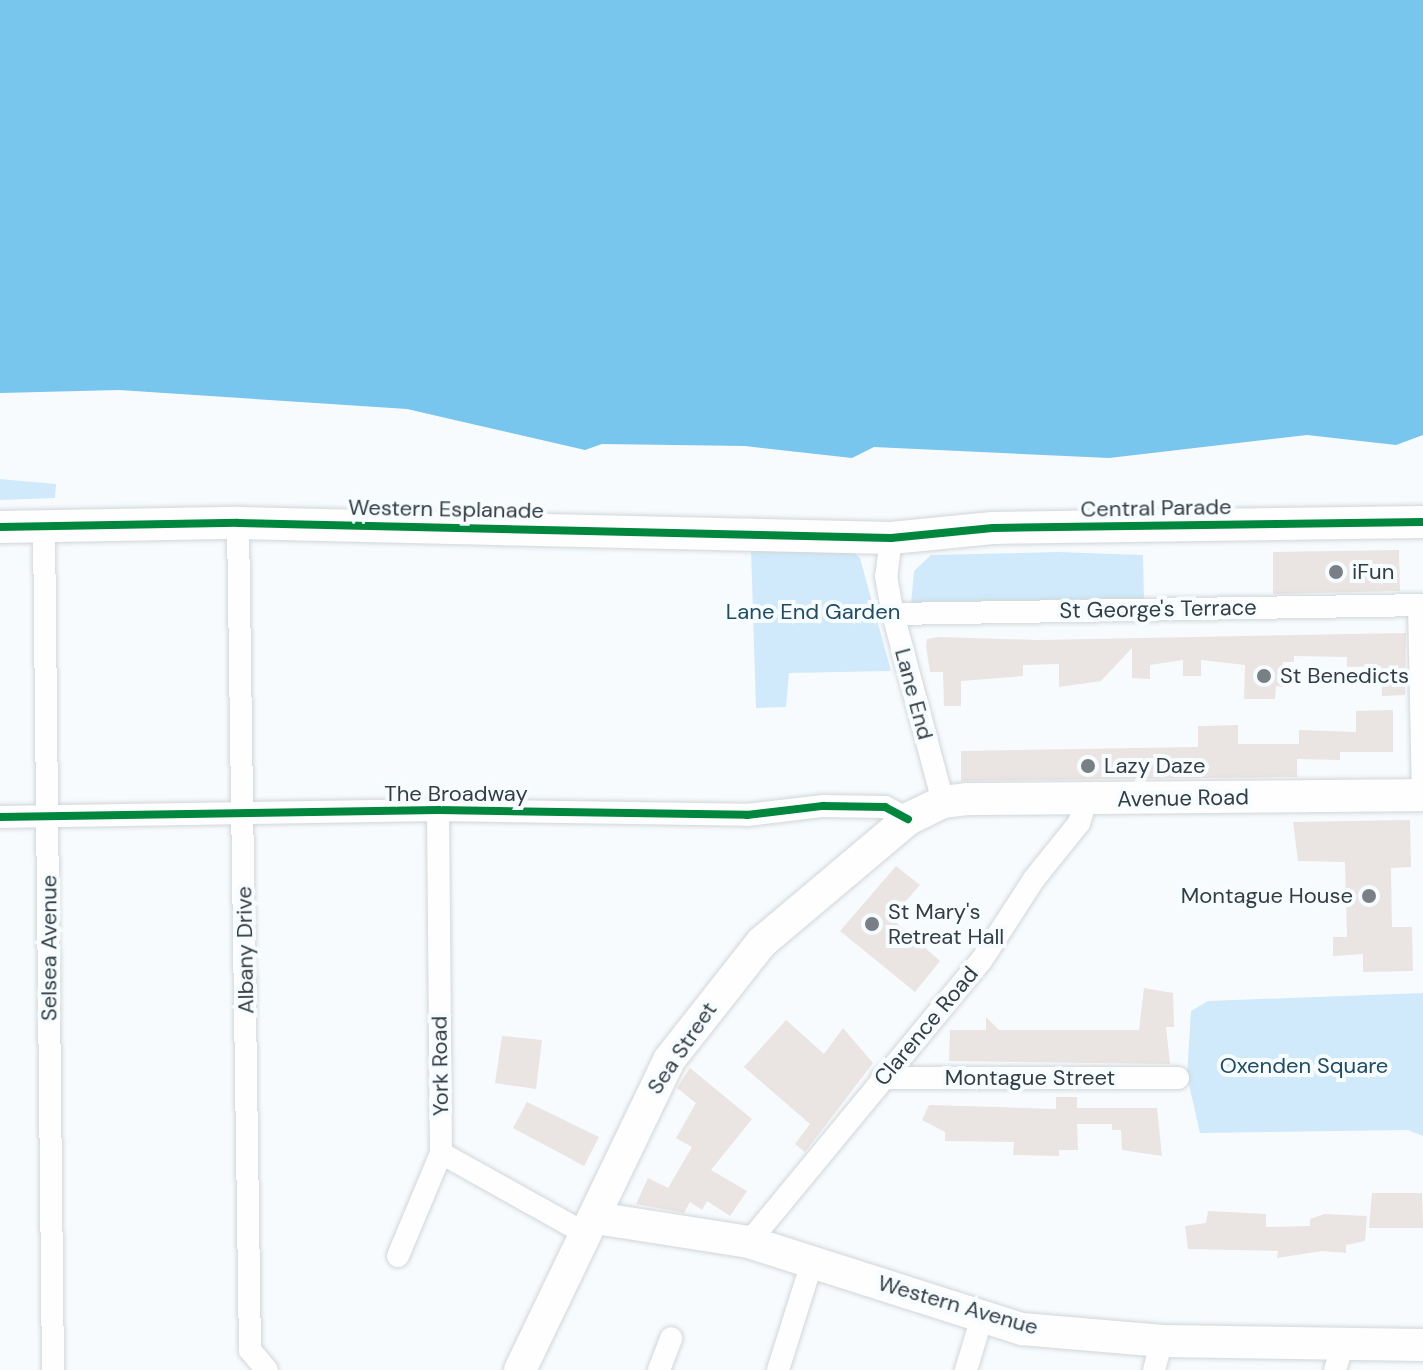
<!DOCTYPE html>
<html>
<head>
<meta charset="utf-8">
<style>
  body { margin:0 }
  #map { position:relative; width:1423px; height:1370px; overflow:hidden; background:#f8fbfd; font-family:"DM Sans",sans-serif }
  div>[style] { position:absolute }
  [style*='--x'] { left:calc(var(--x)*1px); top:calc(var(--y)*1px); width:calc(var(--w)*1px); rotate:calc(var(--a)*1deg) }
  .green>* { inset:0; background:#d0eafb }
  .water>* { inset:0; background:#78c5ee }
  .building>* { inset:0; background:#eae4e2 }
  .roads { filter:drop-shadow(0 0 2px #d0d6da) drop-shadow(0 0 2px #d0d6da) }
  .street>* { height:22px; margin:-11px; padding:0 11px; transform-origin:11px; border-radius:11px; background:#fefeff }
  .secondary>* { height:32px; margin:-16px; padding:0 16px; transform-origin:16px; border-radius:16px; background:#fefeff }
  .cycleway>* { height:8px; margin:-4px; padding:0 4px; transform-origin:4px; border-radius:4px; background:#00873e }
  .dots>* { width:22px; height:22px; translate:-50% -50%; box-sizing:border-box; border:4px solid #f6fcff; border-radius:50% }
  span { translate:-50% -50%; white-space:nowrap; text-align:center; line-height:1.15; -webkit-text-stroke:8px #f6fcff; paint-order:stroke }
  .street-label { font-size:22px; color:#333e44 }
  .poi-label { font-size:22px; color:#333e44 }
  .left { translate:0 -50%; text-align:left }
  .right { translate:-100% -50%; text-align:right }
  .park-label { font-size:22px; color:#204b64 }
</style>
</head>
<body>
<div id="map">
  <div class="green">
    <i style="clip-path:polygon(0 479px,56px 484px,55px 498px,0 500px)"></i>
    <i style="clip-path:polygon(751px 550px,854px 553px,860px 558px,891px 671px,789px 673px,786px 707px,756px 708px)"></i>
    <i style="clip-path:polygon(1058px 552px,1143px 555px,1144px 600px,911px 603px,914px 571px,931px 555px)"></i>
    <i style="clip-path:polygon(1423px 993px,1423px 1136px,1408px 1130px,1200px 1133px,1187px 1076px,1191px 1011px,1208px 1001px)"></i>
  </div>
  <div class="water">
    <i style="clip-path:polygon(0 0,1423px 0,1423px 435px,1396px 445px,1307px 435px,1109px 458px,874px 447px,852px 458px,745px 446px,602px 444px,585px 450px,407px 409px,119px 390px,0 393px)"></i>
  </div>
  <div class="building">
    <i style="clip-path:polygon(1399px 550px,1400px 591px,1273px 594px,1273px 552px)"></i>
    <i style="clip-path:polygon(1406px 633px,1405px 695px,1382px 696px,1381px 666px,1347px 667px,1347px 657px,1294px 656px,1294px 662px,1283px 662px,1283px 687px,1276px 686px,1275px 699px,1244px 699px,1245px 665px,1201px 660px,1201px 676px,1183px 676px,1183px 660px,1150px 665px,1150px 679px,1132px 678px,1132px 648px,1101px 681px,1059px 687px,1059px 664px,1023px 665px,1023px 676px,961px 681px,961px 706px,944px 706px,943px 672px,930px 672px,926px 646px,927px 639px,939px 637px,1038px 640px)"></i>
    <i style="clip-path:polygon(1393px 710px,1393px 752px,1340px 752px,1340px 760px,1297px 759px,1297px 777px,961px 781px,961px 751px,1198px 747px,1198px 726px,1207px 726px,1238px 725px,1238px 744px,1299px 744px,1299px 730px,1356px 732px,1356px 711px)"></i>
    <i style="clip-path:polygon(1410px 820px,1411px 867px,1391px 868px,1392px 927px,1412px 927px,1413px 971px,1363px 972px,1363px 954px,1333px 956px,1333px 937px,1347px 937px,1345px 862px,1298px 861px,1293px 822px)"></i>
    <i style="clip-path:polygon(896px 866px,920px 885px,891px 918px,940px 961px,915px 992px,840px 931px)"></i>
    <i style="clip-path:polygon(1144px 988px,1173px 993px,1174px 1027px,1166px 1027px,1170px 1064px,949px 1061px,950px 1030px,986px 1030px,986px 1017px,999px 1030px,1139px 1030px)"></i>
    <i style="clip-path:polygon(786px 1020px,824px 1054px,843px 1028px,873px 1063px,805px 1152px,795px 1144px,810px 1124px,744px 1067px)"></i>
    <i style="clip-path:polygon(502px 1036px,542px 1040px,536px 1089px,495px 1083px)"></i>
    <i style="clip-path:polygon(690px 1068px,752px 1119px,711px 1170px,747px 1191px,730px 1216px,707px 1201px,702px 1210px,690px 1202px,684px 1213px,636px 1204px,648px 1178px,668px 1188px,692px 1147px,676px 1138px,696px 1103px,677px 1088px)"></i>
    <i style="clip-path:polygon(1056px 1097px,1077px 1097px,1077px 1108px,1157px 1108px,1162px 1156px,1122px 1150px,1121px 1130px,1112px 1130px,1112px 1124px,1077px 1124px,1078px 1150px,1059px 1150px,1059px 1156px,1013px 1155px,1014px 1142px,945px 1141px,945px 1132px,922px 1120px,929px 1105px,1056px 1109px)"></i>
    <i style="clip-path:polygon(527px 1102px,599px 1137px,584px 1166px,513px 1128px)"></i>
    <i style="clip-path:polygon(1372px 1193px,1422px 1193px,1423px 1228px,1369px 1228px)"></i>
    <i style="clip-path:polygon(1208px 1211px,1266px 1214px,1266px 1227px,1310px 1226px,1310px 1219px,1325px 1214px,1367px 1216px,1365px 1241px,1346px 1245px,1346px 1253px,1322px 1251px,1277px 1258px,1278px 1251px,1188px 1249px,1185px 1226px,1206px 1223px)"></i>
  </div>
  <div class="roads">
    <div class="street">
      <i style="--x:238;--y:523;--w:827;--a:89.17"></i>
      <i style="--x:250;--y:1350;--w:26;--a:50"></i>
      <i style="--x:44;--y:526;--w:844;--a:89.39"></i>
      <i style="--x:891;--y:538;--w:38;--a:97"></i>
      <i style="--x:886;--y:576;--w:39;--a:80"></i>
      <i style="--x:893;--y:614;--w:195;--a:75.1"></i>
      <i style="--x:1419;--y:605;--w:193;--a:88.8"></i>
      <i style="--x:893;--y:614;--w:530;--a:-0.97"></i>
      <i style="--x:438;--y:810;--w:343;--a:89.5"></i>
      <i style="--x:441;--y:1153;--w:168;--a:29.2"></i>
      <i style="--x:0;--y:817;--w:438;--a:-0.9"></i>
      <i style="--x:438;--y:810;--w:309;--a:0.9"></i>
      <i style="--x:747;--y:815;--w:77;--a:-6.8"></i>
      <i style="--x:823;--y:806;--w:62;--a:0.9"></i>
      <i style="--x:885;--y:807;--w:26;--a:28"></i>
      <i style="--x:882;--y:1078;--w:296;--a:0"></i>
      <i style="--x:749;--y:1242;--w:364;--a:-50.5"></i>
      <i style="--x:981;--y:961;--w:98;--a:-57.1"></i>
      <i style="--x:1034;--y:879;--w:72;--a:-51.2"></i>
      <i style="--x:1079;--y:823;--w:25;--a:-72"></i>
      <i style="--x:398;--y:1256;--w:112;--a:-67.3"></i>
      <i style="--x:659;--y:1370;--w:34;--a:-69"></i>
      <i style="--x:778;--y:1370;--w:113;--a:-72.5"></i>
      <i style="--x:966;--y:1370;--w:55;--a:-73.2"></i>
      <i style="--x:1154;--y:1370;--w:30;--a:-75"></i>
      <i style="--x:1335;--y:1370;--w:28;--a:-73"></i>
    </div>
    <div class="secondary">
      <i style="--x:0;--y:527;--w:238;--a:-1"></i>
      <i style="--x:238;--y:523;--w:653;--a:1.32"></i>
      <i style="--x:891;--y:538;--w:102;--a:-5.6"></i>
      <i style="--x:993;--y:528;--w:430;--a:-0.8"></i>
      <i style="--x:596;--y:1218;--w:155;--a:8.9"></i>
      <i style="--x:749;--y:1242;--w:287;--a:17.7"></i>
      <i style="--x:1022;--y:1329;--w:141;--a:4.9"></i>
      <i style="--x:1162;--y:1341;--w:261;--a:0.9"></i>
      <i style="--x:520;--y:1370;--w:344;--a:-64.3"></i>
      <i style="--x:669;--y:1060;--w:149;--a:-51.8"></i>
      <i style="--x:761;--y:943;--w:192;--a:-40.1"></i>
      <i style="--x:908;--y:819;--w:39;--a:-26"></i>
      <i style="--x:943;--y:802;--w:25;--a:-7"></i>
      <i style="--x:968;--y:799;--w:455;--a:-0.5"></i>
    </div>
  </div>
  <div class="cycleway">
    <i style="--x:0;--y:527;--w:238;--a:-1"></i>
    <i style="--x:238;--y:523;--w:653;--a:1.32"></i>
    <i style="--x:891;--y:538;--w:102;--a:-5.6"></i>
    <i style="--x:993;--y:528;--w:430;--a:-0.8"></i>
    <i style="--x:0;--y:817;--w:438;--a:-0.9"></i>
    <i style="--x:438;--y:810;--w:309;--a:0.9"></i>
    <i style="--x:747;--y:815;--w:77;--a:-6.8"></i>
    <i style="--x:823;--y:806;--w:62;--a:0.9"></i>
    <i style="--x:885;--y:807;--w:26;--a:28"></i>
  </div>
  <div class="dots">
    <i style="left:1336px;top:572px;background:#788085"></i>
    <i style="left:1264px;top:676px;background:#788085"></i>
    <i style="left:1088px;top:766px;background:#788085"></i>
    <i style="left:1369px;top:896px;background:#788085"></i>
    <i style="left:872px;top:924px;background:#788085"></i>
  </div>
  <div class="street-label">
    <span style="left:1156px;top:508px;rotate:-1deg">Central Parade</span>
    <span style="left:446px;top:509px;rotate:1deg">Western Esplanade</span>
    <span style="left:1158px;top:609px;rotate:-1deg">St George's Terrace</span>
    <span style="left:914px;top:694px;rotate:75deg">Lane End</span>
    <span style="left:456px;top:794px">The Broadway</span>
    <span style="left:1183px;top:798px;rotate:-1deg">Avenue Road</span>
    <span style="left:49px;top:948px;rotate:-90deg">Selsea Avenue</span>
    <span style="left:245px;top:950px;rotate:-91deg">Albany Drive</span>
    <span style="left:926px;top:1026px;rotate:-50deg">Clarence Road</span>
    <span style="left:682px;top:1048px;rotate:-56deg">Sea Street</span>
    <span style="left:440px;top:1066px;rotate:-91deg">York Road</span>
    <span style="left:1030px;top:1078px">Montague Street</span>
    <span style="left:958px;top:1305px;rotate:16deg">Western Avenue</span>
  </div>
  <div class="poi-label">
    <span class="left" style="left:1352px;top:572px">iFun</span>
    <span class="left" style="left:1280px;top:676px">St Benedicts</span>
    <span class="left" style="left:1104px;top:766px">Lazy Daze</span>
    <span class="right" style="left:1353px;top:896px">Montague House</span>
    <span class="left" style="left:888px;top:924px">St Mary's<br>Retreat Hall</span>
  </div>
  <div class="park-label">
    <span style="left:813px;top:612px">Lane End Garden</span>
    <span style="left:1304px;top:1066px">Oxenden Square</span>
  </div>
</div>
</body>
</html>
